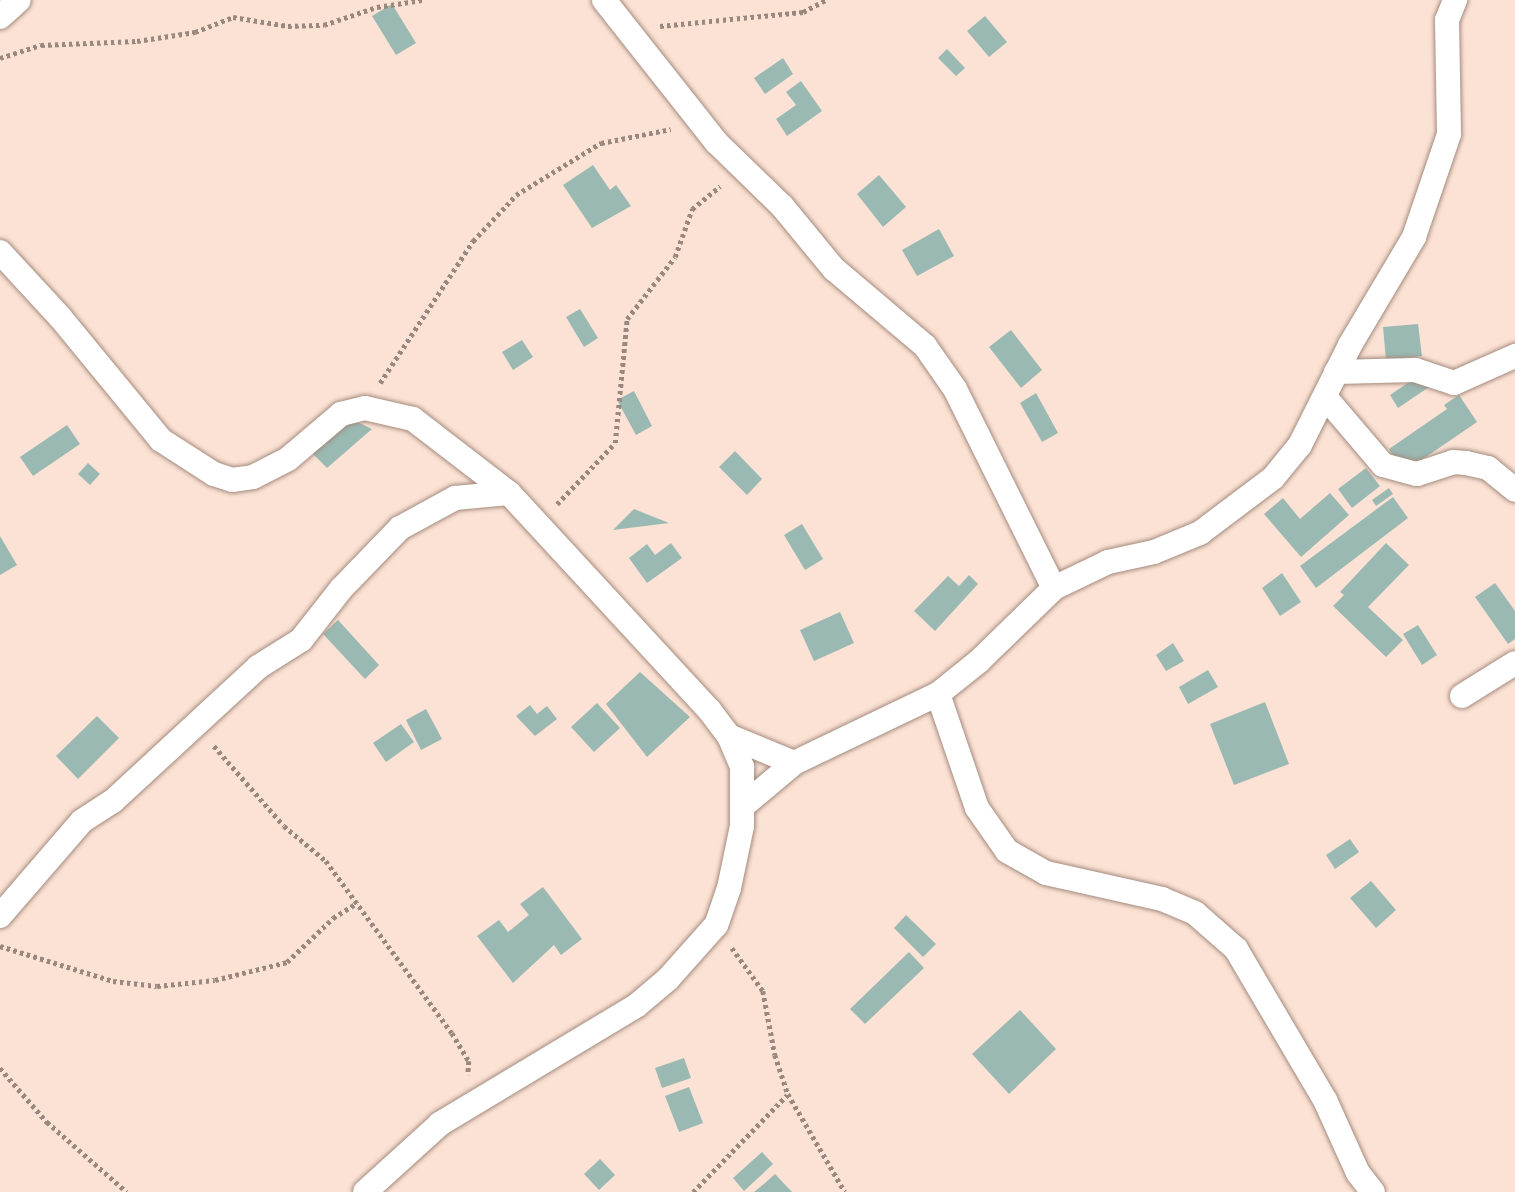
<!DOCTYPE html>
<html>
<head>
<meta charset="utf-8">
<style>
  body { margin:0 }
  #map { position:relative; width:1515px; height:1192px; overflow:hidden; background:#fce2d4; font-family:"DM Sans",sans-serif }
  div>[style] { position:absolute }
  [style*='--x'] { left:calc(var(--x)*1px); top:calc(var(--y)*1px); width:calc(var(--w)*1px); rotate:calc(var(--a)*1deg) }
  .building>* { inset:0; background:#9ab9b3 }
  .path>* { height:4.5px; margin-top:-2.25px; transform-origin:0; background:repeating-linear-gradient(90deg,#9a877e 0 3.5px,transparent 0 7px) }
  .roads { filter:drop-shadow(0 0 2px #a38b7e) drop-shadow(0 0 2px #a38b7e) }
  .street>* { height:24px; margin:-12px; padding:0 12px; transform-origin:12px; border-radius:12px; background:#fff }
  span { translate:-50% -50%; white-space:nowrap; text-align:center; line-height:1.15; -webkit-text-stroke:5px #fce2d4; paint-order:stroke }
</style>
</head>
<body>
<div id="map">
  <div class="building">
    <i style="clip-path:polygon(392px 4px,416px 43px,396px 55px,372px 16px)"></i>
    <i style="clip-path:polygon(985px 16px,1007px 42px,989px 57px,967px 31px)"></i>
    <i style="clip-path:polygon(947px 49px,965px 68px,956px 76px,938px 58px)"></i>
    <i style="clip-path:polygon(783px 58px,793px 74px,765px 94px,754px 78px)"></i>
    <i style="clip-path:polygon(801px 81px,822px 111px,787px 136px,776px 119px,796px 105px,786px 92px)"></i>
    <i style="clip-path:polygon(593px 165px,610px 190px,616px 185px,631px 206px,592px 228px,563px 185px)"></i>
    <i style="clip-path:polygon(879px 175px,906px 207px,883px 227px,857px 194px)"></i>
    <i style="clip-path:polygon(939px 229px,954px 256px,917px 276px,902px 250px)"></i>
    <i style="clip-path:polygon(580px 309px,598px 338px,584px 347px,566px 317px)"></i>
    <i style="clip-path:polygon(1418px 324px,1422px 356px,1386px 360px,1383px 327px)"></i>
    <i style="clip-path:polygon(1011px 330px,1042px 370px,1021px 388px,989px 347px)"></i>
    <i style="clip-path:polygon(522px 340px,533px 357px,513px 370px,502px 352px)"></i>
    <i style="clip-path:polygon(1427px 370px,1435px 383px,1398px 408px,1390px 395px)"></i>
    <i style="clip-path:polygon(634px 391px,652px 426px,636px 435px,617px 400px)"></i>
    <i style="clip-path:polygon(1036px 393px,1058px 433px,1042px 442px,1020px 403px)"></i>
    <i style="clip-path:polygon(1459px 395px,1477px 422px,1404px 472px,1389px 449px,1447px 409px,1444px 405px)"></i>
    <i style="clip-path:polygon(349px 418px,372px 429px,327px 468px,308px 449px)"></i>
    <i style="clip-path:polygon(67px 425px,80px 444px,33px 476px,20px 457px)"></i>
    <i style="clip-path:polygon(735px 451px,762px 479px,747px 495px,719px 467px)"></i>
    <i style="clip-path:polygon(88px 463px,100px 474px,90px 485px,78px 474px)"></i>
    <i style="clip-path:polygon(1366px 468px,1380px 486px,1352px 508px,1338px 489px)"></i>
    <i style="clip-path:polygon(1389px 488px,1393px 494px,1376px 506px,1372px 500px)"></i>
    <i style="clip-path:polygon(1330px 493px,1349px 515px,1301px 557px,1264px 514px,1283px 498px,1300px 519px)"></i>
    <i style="clip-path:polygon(1393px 497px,1408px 518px,1316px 588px,1300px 566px)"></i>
    <i style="clip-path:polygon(634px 509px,669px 523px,613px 530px)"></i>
    <i style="clip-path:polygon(802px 524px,823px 559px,805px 570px,784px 535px)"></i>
    <i style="clip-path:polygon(0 536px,17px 565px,0 575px)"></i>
    <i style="clip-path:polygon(671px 543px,682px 558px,647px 583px,629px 558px,647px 544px,655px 555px)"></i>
    <i style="clip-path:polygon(1386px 543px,1409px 565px,1368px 607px,1403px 640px,1386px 657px,1333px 606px,1344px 595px,1340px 592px)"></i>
    <i style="clip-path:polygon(1282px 573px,1301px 602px,1280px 616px,1262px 588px)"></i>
    <i style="clip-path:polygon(969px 575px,978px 584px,935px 631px,914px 611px,948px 576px,959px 586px)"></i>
    <i style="clip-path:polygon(1495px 583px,1515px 611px,1515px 639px,1508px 644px,1475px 597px)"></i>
    <i style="clip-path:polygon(840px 612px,854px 643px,814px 661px,800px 630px)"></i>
    <i style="clip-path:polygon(338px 620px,379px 665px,365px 679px,323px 634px)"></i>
    <i style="clip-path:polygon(1418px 625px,1437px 655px,1422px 665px,1403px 634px)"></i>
    <i style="clip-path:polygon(1173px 643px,1184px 661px,1166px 671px,1156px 655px)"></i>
    <i style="clip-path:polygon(1208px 670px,1218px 687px,1188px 704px,1179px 687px)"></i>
    <i style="clip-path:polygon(640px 672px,690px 717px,647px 757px,606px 704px)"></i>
    <i style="clip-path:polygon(1265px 702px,1289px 764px,1234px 785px,1210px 724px)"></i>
    <i style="clip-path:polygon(597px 703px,620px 728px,594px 752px,571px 727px)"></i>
    <i style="clip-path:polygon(530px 705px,537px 714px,547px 706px,557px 719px,535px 736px,516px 716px)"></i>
    <i style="clip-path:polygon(426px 709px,442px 739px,421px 750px,406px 720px)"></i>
    <i style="clip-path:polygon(97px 716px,119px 738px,78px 779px,56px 756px)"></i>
    <i style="clip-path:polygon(401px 724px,414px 742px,386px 762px,373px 743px)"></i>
    <i style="clip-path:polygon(1350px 839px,1359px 852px,1335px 869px,1326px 855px)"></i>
    <i style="clip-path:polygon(1371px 881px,1396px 910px,1376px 928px,1350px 898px)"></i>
    <i style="clip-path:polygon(543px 887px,582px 939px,561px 955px,554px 945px,513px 983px,477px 936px,499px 920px,508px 932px,529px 915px,520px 904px)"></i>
    <i style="clip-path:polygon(906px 915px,936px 944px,923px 957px,894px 928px)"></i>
    <i style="clip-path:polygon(909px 952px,924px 968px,865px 1024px,850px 1009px)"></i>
    <i style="clip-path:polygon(1020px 1010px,1056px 1049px,1009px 1094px,972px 1054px)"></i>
    <i style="clip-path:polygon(684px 1058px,691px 1078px,662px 1088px,655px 1068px)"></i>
    <i style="clip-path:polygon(689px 1087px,703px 1123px,679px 1132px,665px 1096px)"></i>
    <i style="clip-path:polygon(762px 1152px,773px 1164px,744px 1191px,733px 1178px)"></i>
    <i style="clip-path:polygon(600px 1159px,615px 1175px,599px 1190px,584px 1174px)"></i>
    <i style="clip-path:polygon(775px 1174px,792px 1192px,754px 1192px,765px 1183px)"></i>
  </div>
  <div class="path">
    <i style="--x:660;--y:26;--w:144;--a:-5.6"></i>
    <i style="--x:803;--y:12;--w:26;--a:-28"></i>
    <i style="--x:0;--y:58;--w:43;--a:-17.6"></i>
    <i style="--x:41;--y:45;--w:96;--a:-2.4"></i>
    <i style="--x:137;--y:41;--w:59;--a:-8.8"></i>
    <i style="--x:195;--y:32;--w:41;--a:-21.5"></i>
    <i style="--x:233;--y:17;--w:56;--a:9.3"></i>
    <i style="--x:288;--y:26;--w:36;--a:-2"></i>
    <i style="--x:324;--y:25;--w:56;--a:-18.8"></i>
    <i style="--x:377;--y:7;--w:47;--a:-8.7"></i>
    <i style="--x:380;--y:383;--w:170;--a:-56.8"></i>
    <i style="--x:473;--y:241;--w:63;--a:-46.9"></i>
    <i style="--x:516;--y:195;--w:100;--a:-31.5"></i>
    <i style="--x:601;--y:143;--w:71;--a:-11.3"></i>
    <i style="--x:557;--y:504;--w:84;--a:-46.4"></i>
    <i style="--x:615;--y:443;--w:125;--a:-84.5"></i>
    <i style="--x:627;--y:319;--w:78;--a:-52.3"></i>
    <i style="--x:675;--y:257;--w:51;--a:-70.5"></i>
    <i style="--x:692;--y:209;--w:36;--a:-39"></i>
    <i style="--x:214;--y:746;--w:106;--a:48.8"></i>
    <i style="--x:284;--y:826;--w:55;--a:39.8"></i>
    <i style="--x:326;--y:861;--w:213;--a:53.8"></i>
    <i style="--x:452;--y:1033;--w:33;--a:59"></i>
    <i style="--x:469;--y:1061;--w:14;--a:94"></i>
    <i style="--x:0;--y:946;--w:118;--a:17.2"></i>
    <i style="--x:113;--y:981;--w:44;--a:6.5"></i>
    <i style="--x:157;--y:986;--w:58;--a:-5.9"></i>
    <i style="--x:215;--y:980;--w:74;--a:-14"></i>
    <i style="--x:287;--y:962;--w:64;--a:-43.7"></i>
    <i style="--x:333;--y:918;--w:28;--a:-32"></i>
    <i style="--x:732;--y:948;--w:53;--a:54.2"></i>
    <i style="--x:763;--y:991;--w:65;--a:79.4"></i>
    <i style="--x:775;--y:1055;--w:41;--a:71.6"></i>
    <i style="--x:788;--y:1094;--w:113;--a:59.8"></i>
    <i style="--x:0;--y:1068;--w:72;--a:49"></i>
    <i style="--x:47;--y:1122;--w:106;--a:41.2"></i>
    <i style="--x:693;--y:1192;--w:135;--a:-45.9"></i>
  </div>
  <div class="roads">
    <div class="street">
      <i style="--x:604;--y:0;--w:181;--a:51.7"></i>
      <i style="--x:716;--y:142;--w:92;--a:44.1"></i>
      <i style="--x:782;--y:206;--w:82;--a:50.5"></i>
      <i style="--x:834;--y:269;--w:119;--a:40.2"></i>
      <i style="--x:925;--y:346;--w:52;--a:55.1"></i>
      <i style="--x:955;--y:389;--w:222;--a:63.6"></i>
      <i style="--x:0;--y:17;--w:25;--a:-42"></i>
      <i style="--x:0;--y:252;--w:88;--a:47.3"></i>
      <i style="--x:60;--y:317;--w:159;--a:50.6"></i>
      <i style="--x:161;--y:440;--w:63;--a:32.7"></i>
      <i style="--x:214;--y:474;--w:19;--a:18"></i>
      <i style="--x:232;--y:480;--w:21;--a:-8"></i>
      <i style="--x:253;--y:477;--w:39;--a:-27"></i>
      <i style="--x:288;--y:459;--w:70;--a:-40.3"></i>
      <i style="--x:341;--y:414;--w:25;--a:-14"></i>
      <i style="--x:365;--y:408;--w:49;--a:12.9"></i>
      <i style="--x:413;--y:419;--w:121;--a:37.6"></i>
      <i style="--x:509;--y:493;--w:297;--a:47.3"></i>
      <i style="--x:710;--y:711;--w:31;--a:53"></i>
      <i style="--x:729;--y:736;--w:34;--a:67"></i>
      <i style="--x:742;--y:767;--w:59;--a:90"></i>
      <i style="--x:742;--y:826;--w:63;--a:101.8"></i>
      <i style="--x:729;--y:888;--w:39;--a:109"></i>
      <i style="--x:716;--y:925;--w:72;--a:131.6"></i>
      <i style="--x:668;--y:979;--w:42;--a:139.8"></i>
      <i style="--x:636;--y:1006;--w:229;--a:149"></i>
      <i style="--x:440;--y:1124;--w:101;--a:137.8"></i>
      <i style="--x:1336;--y:372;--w:79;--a:-1.5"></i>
      <i style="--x:1415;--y:370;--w:41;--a:18.4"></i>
      <i style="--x:1454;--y:383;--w:67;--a:-23.9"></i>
      <i style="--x:1326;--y:398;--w:88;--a:49.6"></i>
      <i style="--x:1383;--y:465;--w:35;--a:15"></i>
      <i style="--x:1417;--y:474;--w:38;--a:-18"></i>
      <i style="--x:1453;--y:462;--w:13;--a:4"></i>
      <i style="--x:1466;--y:463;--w:23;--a:13"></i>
      <i style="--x:1488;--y:468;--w:35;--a:39"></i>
      <i style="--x:938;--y:694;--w:120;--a:71.1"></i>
      <i style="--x:977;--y:808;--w:52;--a:55.1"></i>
      <i style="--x:1007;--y:851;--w:45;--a:29.4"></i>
      <i style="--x:1046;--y:873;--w:119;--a:12.6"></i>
      <i style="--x:1162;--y:899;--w:36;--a:23"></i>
      <i style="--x:1195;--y:913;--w:55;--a:41.3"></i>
      <i style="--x:1236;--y:949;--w:175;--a:59.5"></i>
      <i style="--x:1325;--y:1100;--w:80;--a:65.7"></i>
      <i style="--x:1358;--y:1173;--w:24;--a:52"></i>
      <i style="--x:1462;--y:696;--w:62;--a:-31.9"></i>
      <i style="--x:729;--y:736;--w:70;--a:22.6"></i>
      <i style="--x:744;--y:805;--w:65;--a:-40"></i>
      <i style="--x:794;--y:763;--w:160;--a:-25.6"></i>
      <i style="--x:938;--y:694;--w:53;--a:-38.8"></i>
      <i style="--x:979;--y:661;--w:105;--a:-44.2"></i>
      <i style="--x:1054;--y:588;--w:60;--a:-25.7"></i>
      <i style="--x:1108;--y:562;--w:47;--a:-12.3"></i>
      <i style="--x:1154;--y:552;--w:50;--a:-22.4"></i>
      <i style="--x:1200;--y:533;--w:91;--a:-37"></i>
      <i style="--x:1273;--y:478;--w:43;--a:-50.7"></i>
      <i style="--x:1300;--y:445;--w:112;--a:-63.4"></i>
      <i style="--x:1350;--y:345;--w:126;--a:-59.3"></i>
      <i style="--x:1414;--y:237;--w:109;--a:-71.2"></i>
      <i style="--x:1449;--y:134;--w:114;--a:-91"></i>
      <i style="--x:1447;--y:20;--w:22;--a:-68"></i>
      <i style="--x:0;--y:916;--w:125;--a:-49.2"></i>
      <i style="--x:82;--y:821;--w:37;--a:-33"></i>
      <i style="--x:113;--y:801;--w:197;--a:-42.7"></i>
      <i style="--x:258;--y:667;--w:51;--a:-32.1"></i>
      <i style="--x:301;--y:640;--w:65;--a:-51.9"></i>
      <i style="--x:341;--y:589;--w:85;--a:-46"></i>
      <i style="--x:400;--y:528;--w:63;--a:-28.6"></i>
      <i style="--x:455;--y:498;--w:54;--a:-5.3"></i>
    </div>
  </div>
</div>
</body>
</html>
